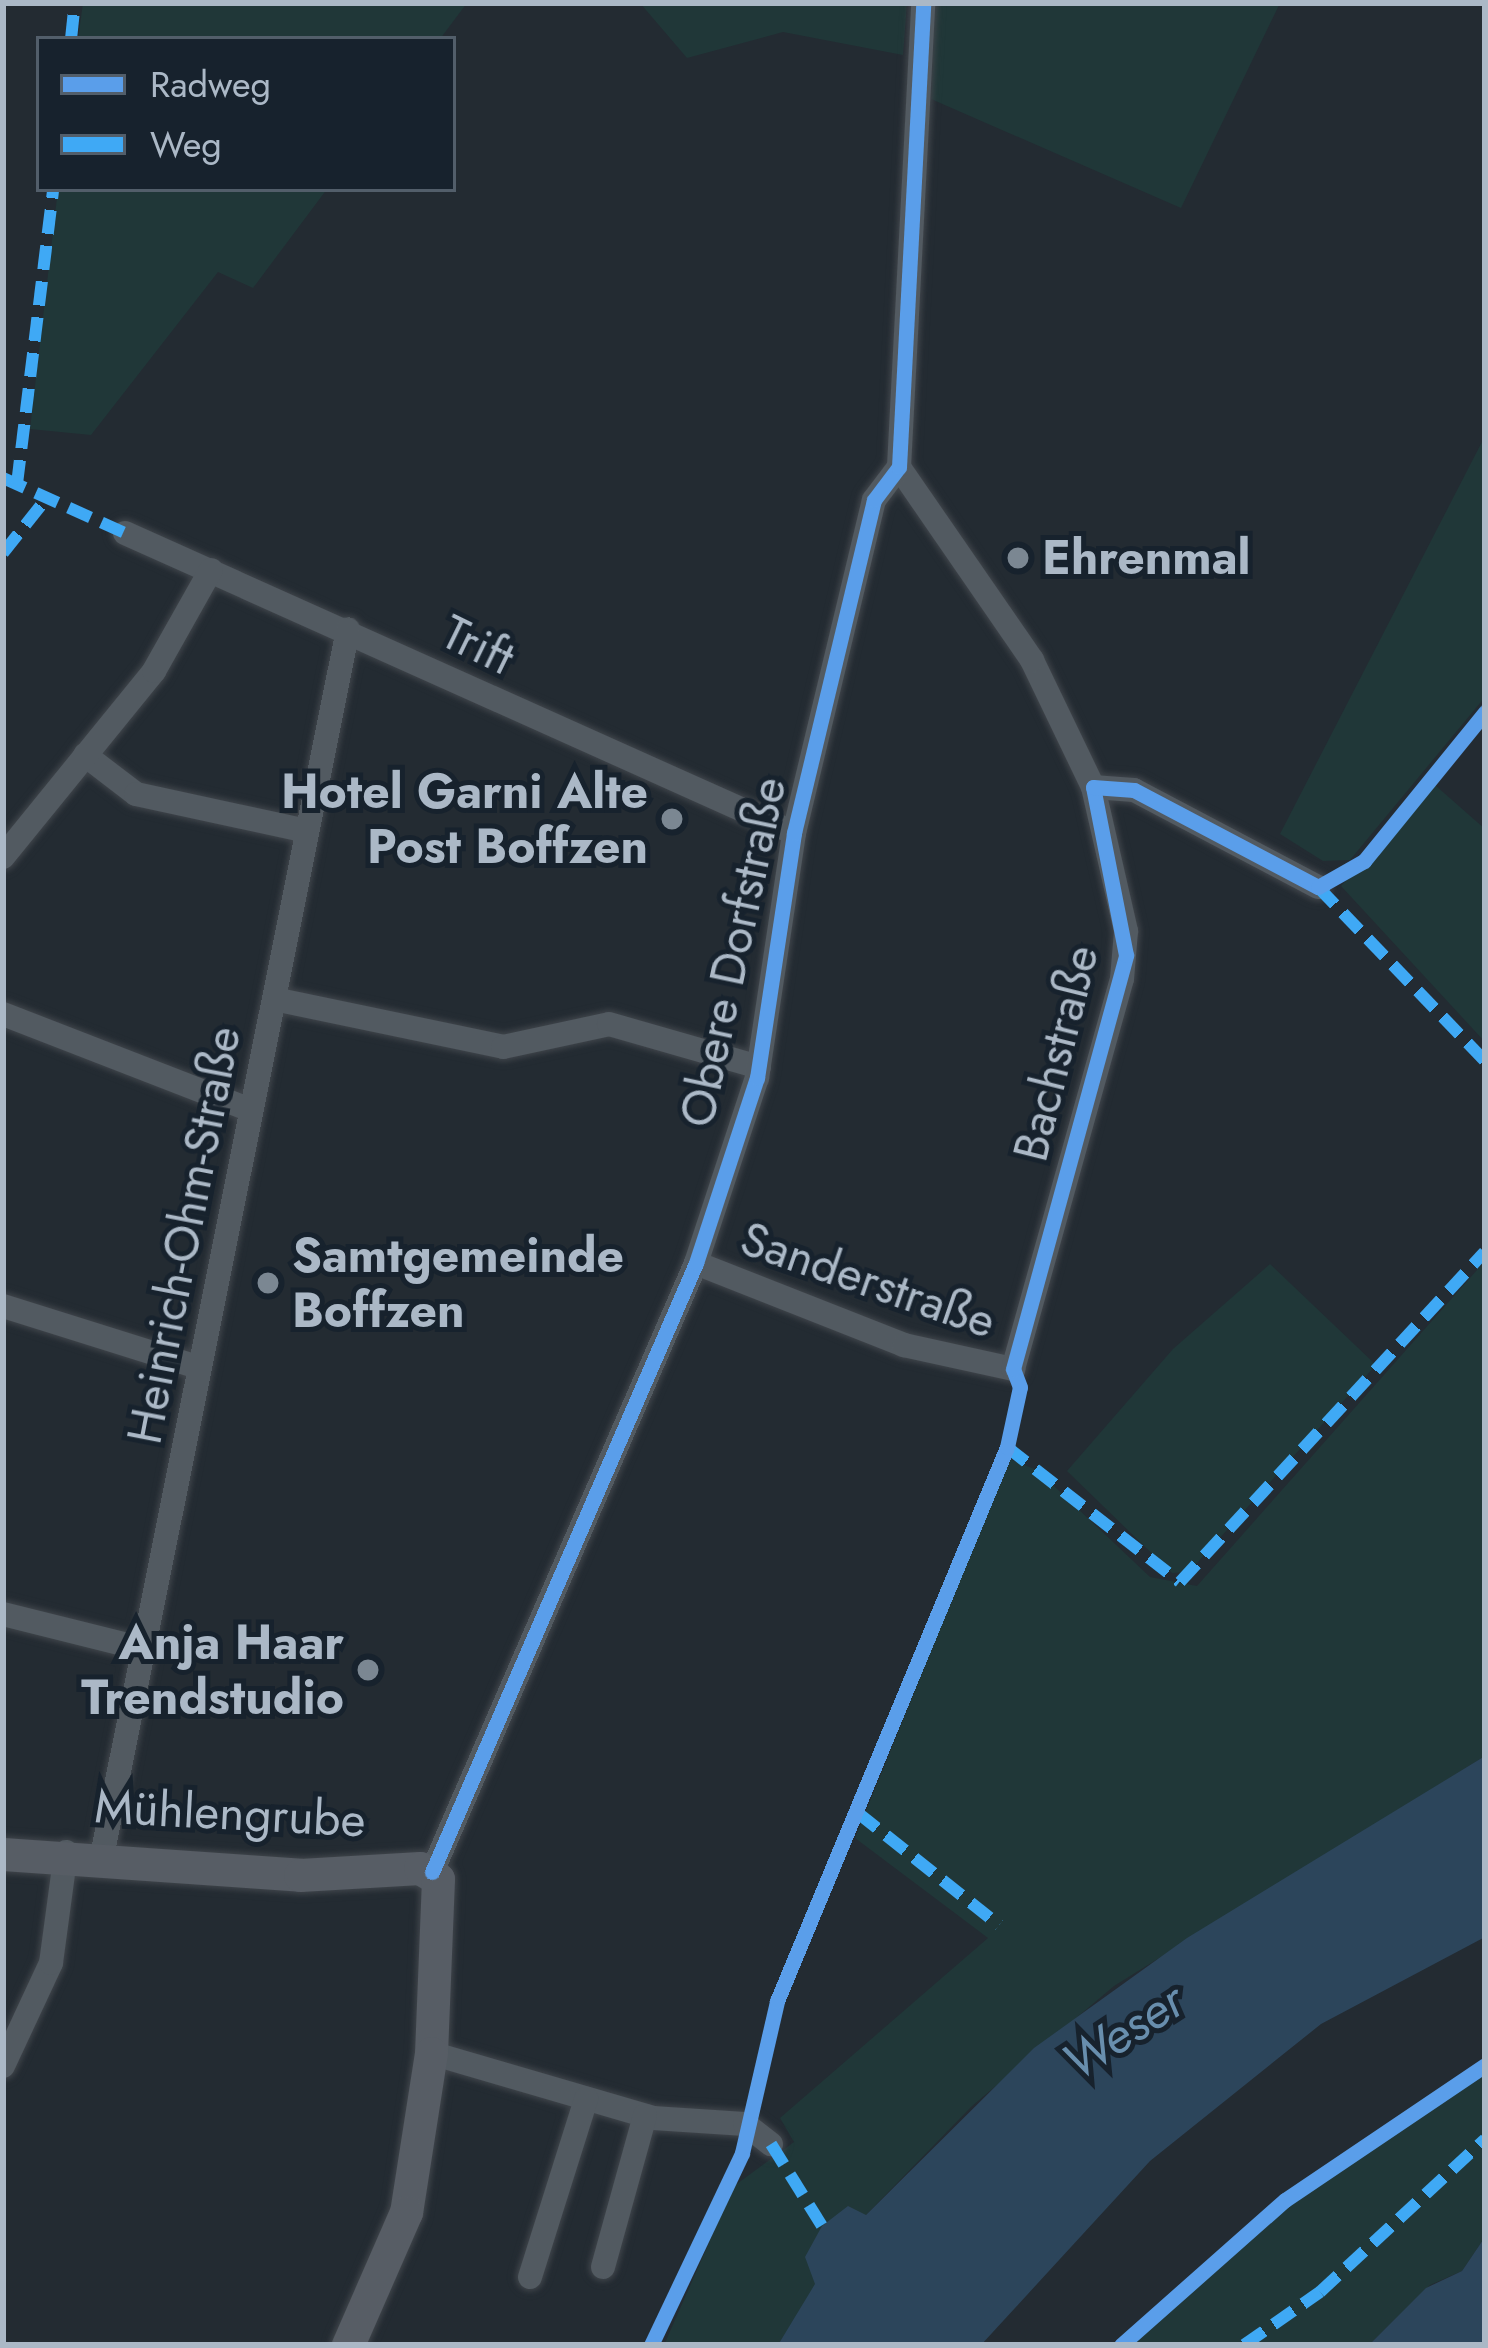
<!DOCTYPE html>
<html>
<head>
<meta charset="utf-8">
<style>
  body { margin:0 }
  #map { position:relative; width:1488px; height:2348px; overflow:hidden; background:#232b32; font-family:Jost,sans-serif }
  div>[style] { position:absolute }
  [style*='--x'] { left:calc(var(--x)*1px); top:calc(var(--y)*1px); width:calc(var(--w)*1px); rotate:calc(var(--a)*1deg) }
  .green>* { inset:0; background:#203738 }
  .water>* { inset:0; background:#2c455b }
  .roads { filter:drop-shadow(0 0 3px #40454b) drop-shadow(0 0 3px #40454b) }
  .street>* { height:24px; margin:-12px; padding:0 12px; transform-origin:12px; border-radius:12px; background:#525a61 }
  .secondary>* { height:33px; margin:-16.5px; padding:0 16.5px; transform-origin:16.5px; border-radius:16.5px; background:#575d65 }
  .quiet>* { height:12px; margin-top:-6px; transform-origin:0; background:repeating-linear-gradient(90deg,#3fa9f5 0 24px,transparent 0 36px) }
  .cycleway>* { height:15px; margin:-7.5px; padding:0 7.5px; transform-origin:7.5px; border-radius:7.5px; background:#5a9eea }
  .dots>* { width:33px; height:33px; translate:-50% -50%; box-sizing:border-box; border:6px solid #17222d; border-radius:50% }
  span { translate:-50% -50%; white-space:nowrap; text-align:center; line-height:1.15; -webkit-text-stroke:10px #17222d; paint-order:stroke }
  .poi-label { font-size:48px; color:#abb8c6; font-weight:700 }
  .left { translate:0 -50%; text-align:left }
  .right { translate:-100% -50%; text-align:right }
  .street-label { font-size:48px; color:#abb8c6 }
  .water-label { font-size:51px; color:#688ead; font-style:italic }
  .frame { position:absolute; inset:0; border:6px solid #abb8c6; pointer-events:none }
  .legend { position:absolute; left:36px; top:36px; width:420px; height:156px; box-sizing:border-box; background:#17222d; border:3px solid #525e6a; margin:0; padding:15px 21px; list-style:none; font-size:36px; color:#abb8c6 }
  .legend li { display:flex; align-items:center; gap:24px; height:60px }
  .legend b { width:60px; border:3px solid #525e6a }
</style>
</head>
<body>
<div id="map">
  <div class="green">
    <i style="clip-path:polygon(83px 3px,467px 3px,440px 39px,78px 39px)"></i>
    <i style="clip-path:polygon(640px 3px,907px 3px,903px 55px,783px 32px,687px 58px)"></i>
    <i style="clip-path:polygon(935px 3px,1280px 3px,1181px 208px,931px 99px)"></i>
    <i style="clip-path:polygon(58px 189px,327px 189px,253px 288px,218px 272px,91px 435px,30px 429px)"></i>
    <i style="clip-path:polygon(1485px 436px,1485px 697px,1350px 860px,1323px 861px,1280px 834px)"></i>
    <i style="clip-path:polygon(1435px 785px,1485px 829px,1485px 1042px,1341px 886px)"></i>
    <i style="clip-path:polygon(1485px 1261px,1485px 1756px,1114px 1986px,972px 2106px,866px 2215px,778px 2345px,664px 2345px,734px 2186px,794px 2142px,780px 2118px,988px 1938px,855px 1838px,1009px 1459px,1037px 1470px,1150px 1577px,1197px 1586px)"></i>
    <i style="clip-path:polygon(1270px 1264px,1376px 1365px,1189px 1572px,1172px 1573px,1067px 1471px,1173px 1349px)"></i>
    <i style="clip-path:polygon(1485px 2071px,1485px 2237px,1462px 2271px,1430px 2285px,1369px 2345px,1131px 2345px,1299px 2198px)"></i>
  </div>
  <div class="water">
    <i style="clip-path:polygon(1485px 1756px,1485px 1937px,1321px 2024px,1150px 2161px,981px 2345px,778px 2345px,815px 2284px,805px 2257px,822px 2226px,848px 2206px,866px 2215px,1034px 2048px,1187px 1938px)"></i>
    <i style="clip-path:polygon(1485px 2237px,1485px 2345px,1369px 2345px,1426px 2288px,1462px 2271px)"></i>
  </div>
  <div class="roads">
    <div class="street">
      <i style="--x:125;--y:533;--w:733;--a:24.15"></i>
      <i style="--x:85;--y:755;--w:64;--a:37.4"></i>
      <i style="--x:136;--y:794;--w:175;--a:12.2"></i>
      <i style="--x:1093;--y:787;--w:41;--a:4.2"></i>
      <i style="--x:1134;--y:790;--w:208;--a:27.8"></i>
      <i style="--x:3;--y:857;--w:240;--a:-50.9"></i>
      <i style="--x:154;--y:671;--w:116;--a:-60.6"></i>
      <i style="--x:274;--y:999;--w:234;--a:11.8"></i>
      <i style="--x:503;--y:1047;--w:108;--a:-12.2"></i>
      <i style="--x:609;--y:1024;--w:156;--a:16"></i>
      <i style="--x:3;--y:1014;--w:265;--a:21.2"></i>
      <i style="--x:696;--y:1263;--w:224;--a:21.5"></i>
      <i style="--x:904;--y:1345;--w:112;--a:12.4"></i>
      <i style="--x:1013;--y:1369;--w:405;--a:-74.4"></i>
      <i style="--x:1122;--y:979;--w:48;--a:-85.2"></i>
      <i style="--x:1126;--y:931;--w:148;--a:-102.9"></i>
      <i style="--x:1093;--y:787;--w:141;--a:-115.7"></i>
      <i style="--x:1032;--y:660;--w:234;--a:-124.6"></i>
      <i style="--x:3;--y:1306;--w:204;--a:17.4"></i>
      <i style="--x:3;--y:1614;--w:144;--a:14"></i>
      <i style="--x:102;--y:1856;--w:1251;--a:-78.66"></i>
      <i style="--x:432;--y:1872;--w:664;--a:-66.56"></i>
      <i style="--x:696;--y:1263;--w:195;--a:-71.8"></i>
      <i style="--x:757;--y:1078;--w:248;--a:-81.4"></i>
      <i style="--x:794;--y:833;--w:342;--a:-76.5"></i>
      <i style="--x:874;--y:500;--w:41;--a:-52.9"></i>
      <i style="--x:899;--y:467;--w:465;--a:-87"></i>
      <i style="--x:431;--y:2053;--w:231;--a:16.3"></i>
      <i style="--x:653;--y:2118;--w:92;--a:3.7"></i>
      <i style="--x:745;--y:2124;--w:33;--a:38"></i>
      <i style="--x:3;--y:2066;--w:114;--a:-65"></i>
      <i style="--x:51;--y:1963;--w:112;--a:-82.3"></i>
      <i style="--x:603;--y:2267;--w:157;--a:-74.5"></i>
      <i style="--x:530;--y:2277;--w:187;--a:-72.5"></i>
    </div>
    <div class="secondary">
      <i style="--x:3;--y:1854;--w:298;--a:4"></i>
      <i style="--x:300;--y:1875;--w:120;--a:-3.3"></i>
      <i style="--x:420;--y:1868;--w:21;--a:31"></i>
      <i style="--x:438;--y:1879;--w:174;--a:92.3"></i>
      <i style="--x:431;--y:2053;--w:161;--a:98.9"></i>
      <i style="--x:406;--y:2212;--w:145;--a:113.6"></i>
    </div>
  </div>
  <div class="quiet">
    <i style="--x:71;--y:39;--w:36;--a:-84"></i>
    <i style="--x:3;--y:478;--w:134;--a:24.3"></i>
    <i style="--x:17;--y:484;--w:297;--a:-83"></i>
    <i style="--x:3;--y:553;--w:69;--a:-51.5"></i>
    <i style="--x:1329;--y:884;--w:11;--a:165"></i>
    <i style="--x:1318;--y:887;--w:241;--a:46.2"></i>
    <i style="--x:1007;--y:1447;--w:219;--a:38"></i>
    <i style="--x:1180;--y:1582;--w:449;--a:-47.3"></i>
    <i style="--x:858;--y:1813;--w:180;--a:38.5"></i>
    <i style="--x:771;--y:2144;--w:97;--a:58.1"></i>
    <i style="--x:1244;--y:2345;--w:93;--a:-34.9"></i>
    <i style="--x:1320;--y:2292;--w:225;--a:-42.8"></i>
  </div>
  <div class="cycleway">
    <i style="--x:432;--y:1872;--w:664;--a:-66.56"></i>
    <i style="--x:696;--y:1263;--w:195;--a:-71.8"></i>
    <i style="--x:757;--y:1078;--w:248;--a:-81.4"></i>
    <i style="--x:794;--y:833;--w:342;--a:-76.5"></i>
    <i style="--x:874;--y:500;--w:41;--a:-52.9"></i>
    <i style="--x:899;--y:467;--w:465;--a:-87"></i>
    <i style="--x:651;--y:2345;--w:212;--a:-64.6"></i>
    <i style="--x:742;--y:2153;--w:156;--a:-77"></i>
    <i style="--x:777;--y:2001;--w:600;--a:-67.45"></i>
    <i style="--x:1007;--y:1447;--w:61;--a:-77.8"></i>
    <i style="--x:1020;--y:1387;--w:19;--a:-111"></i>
    <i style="--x:1013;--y:1369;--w:429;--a:-74.7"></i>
    <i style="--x:1126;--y:955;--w:171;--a:-101.1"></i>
    <i style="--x:1093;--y:787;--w:41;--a:4.2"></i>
    <i style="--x:1134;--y:790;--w:208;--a:27.8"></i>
    <i style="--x:1318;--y:887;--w:53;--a:-29.5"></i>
    <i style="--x:1364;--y:861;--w:192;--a:-50.9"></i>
    <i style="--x:1121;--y:2345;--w:219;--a:-41.5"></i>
    <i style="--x:1285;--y:2200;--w:241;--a:-34"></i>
  </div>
  <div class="dots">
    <i style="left:1018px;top:558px;background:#7b8792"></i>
    <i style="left:672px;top:819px;background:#7b8792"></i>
    <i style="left:268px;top:1283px;background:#7b8792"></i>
    <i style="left:368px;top:1670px;background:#7b8792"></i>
  </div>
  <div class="poi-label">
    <span class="left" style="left:1042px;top:558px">Ehrenmal</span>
    <span class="right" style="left:648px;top:819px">Hotel Garni Alte<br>Post Boffzen</span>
    <span class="left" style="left:292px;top:1283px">Samtgemeinde<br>Boffzen</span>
    <span class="right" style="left:344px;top:1670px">Anja Haar<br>Trendstudio</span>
  </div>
  <div class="street-label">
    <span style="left:478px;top:645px;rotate:26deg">Trift</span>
    <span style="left:733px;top:952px;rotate:-78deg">Obere Dorfstraße</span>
    <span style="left:1056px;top:1053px;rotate:-76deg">Bachstraße</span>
    <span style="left:184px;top:1235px;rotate:-79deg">Heinrich-Ohm-Straße</span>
    <span style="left:868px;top:1280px;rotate:19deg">Sanderstraße</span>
    <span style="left:230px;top:1813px;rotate:3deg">Mühlengrube</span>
  </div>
  <div class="water-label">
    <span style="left:1123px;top:2031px;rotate:-33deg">Weser</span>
  </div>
  <div class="frame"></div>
  <ul class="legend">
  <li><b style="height:15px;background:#5a9eea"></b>Radweg</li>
  <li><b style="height:15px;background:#3fa9f5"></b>Weg</li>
  </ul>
</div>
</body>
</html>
